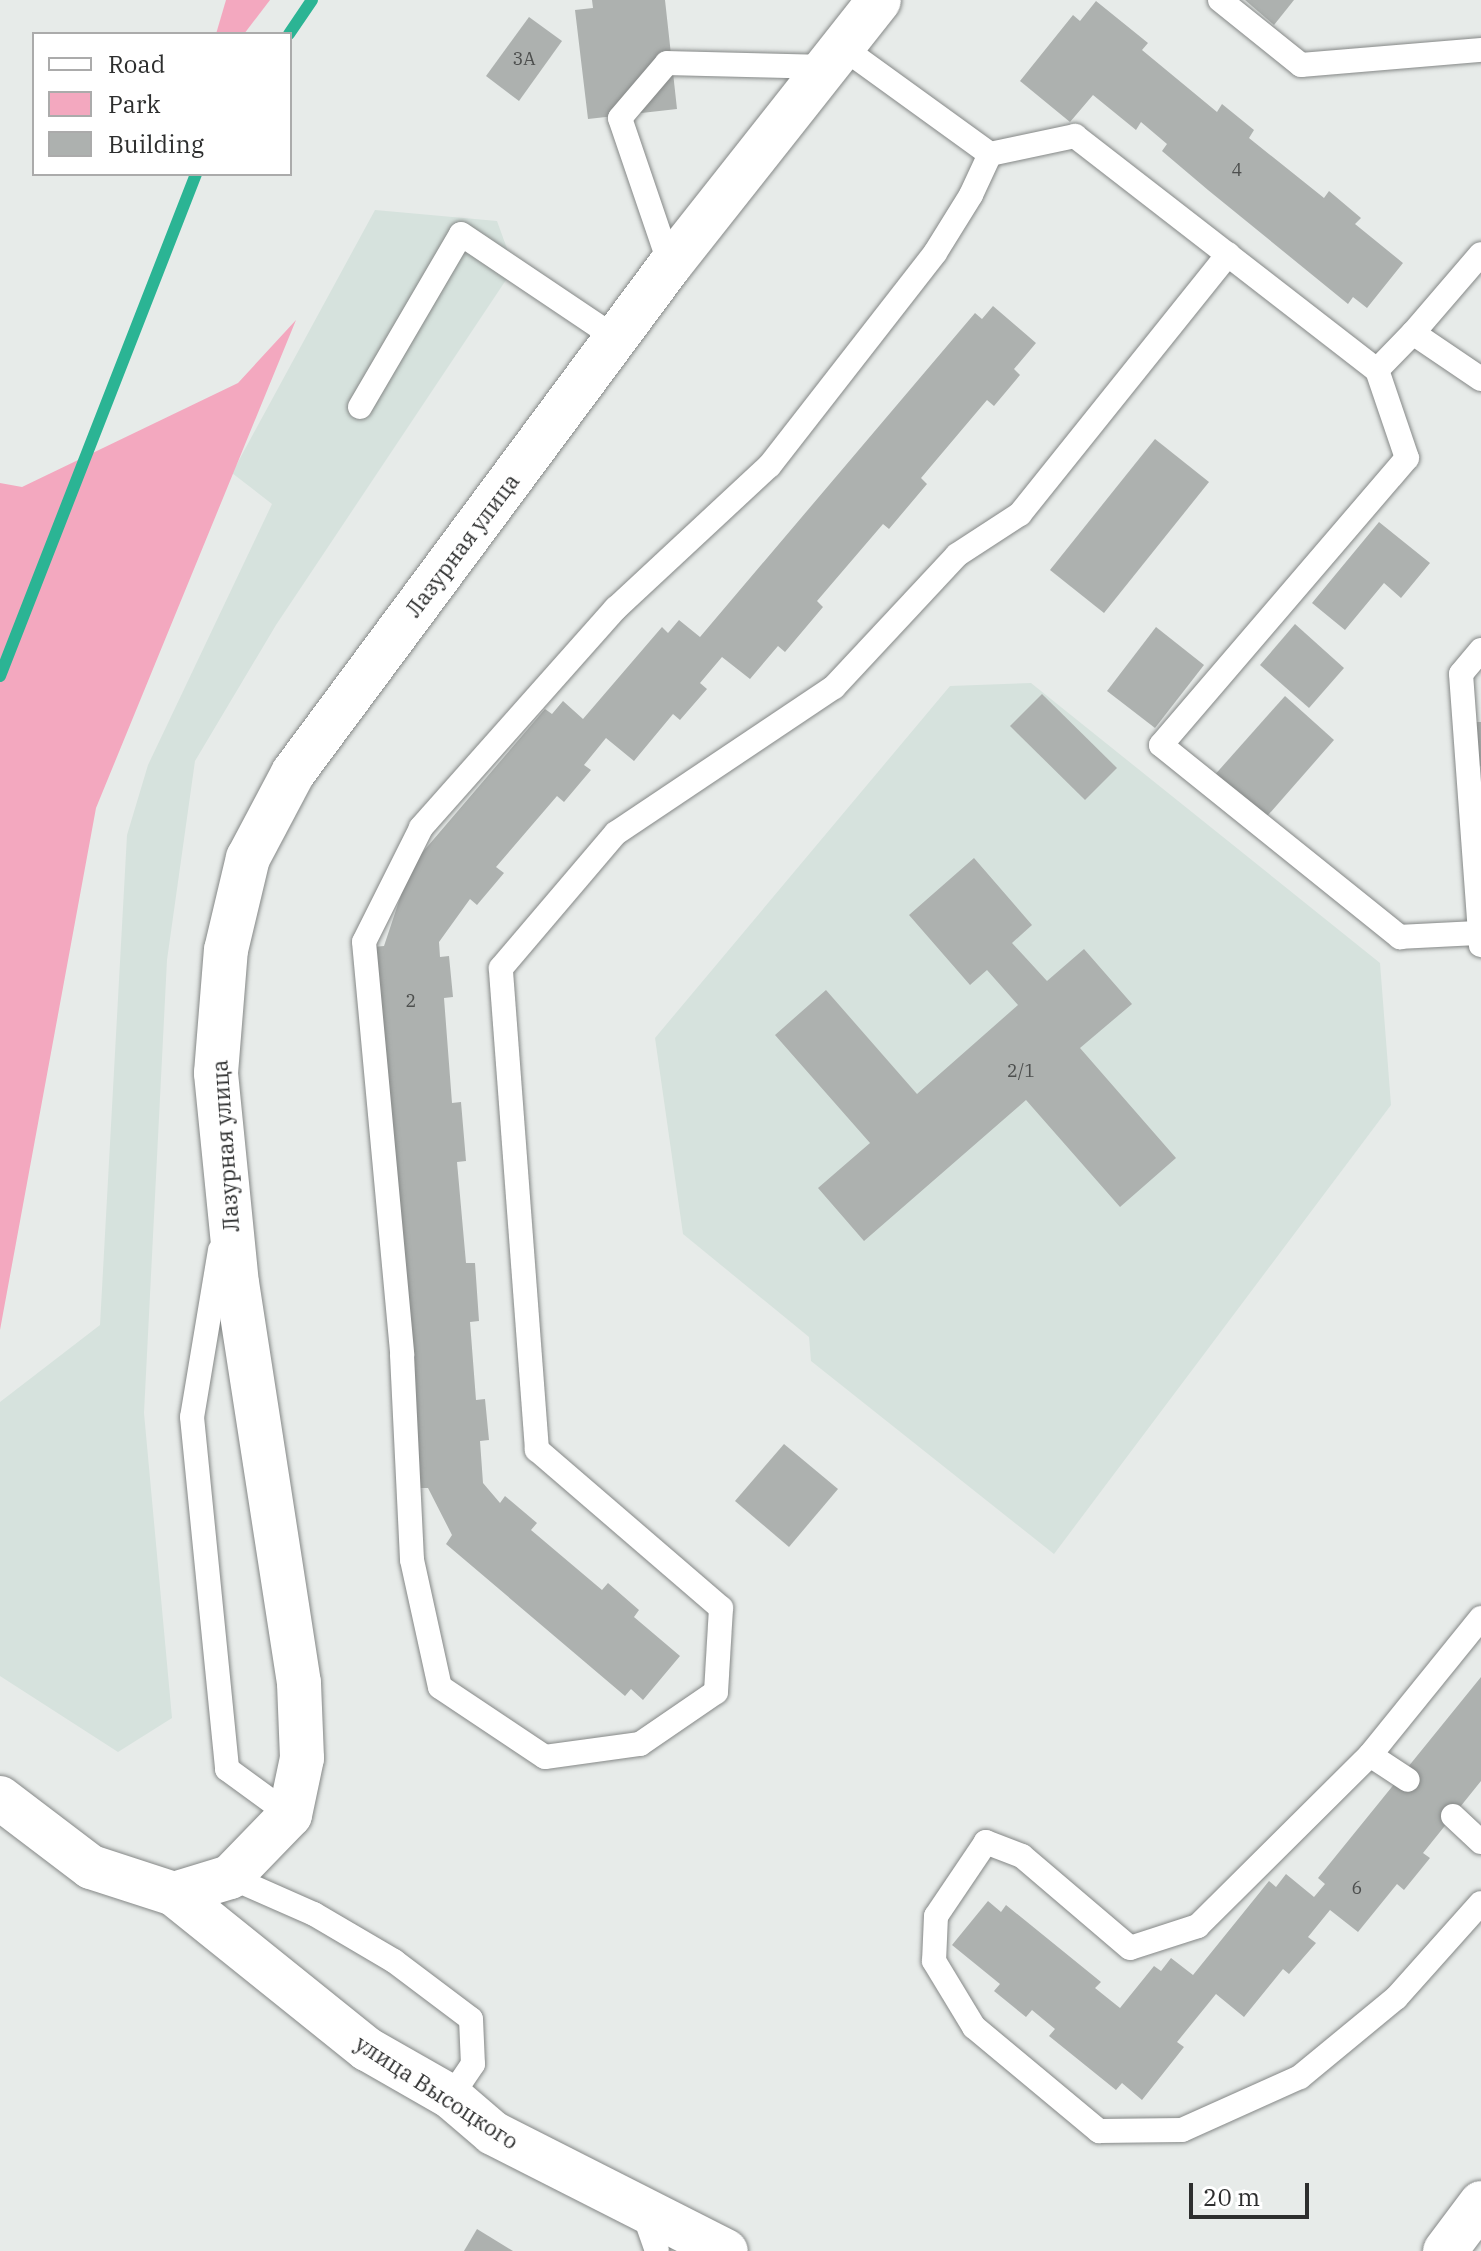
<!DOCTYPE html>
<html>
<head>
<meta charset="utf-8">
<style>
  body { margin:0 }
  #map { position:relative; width:1481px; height:2251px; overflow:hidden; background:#e7ebe9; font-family:"IBM Plex Serif",serif }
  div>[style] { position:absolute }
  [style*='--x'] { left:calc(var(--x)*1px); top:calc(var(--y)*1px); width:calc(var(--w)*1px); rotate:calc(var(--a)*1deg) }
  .built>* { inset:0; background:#d6e2dd }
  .green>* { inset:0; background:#f3a8bf }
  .stream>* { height:12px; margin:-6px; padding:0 6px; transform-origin:6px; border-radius:6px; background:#2bb494 }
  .building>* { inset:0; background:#adb1af }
  .roads { filter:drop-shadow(0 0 2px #858887) drop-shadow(0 0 2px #858887) }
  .lane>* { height:24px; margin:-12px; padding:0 12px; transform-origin:12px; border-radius:12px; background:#fff }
  .street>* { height:44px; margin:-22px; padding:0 22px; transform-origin:22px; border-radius:22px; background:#fff }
  .secondary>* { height:44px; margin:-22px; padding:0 22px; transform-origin:22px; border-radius:22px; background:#fff }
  span { translate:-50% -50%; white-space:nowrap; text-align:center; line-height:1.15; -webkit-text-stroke:6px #fff; paint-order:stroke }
  .number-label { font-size:18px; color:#4d4f4e }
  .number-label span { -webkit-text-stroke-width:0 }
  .street-label { font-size:22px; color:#2d2e2e }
  .legend { position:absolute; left:32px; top:32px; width:260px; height:144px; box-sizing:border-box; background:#fff; border:2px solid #ababab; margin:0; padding:10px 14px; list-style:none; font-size:24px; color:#2d2e2e }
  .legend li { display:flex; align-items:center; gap:16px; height:40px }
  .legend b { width:40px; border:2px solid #ababab }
  .scale { position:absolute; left:1189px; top:2183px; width:120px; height:36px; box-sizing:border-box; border:4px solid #2d2e2e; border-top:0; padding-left:10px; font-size:24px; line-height:28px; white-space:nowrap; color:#2d2e2e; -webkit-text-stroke:6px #fff; paint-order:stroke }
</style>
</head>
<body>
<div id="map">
  <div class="built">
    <i style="clip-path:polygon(375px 210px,497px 221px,514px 268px,276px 625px,195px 761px,167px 960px,144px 1413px,172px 1718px,118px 1752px,0 1676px,0 1402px,100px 1325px,127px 835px,148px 765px,272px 504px,232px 473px)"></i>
    <i style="clip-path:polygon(1031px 683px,1380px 963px,1391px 1105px,1054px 1554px,811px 1361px,809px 1337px,683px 1234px,655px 1038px,950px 686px)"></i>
  </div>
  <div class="green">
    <i style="clip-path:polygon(226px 0,270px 0,244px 34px,216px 34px)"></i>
    <i style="clip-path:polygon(296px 320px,96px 808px,0 1330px,0 483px,22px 487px,238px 383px)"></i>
  </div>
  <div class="stream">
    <i style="--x:289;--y:34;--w:41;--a:-55.9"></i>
    <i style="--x:0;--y:676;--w:539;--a:-68.67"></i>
  </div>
  <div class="building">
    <i style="clip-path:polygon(592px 0,665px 0,677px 109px,588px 119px,575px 10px,593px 8px)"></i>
    <i style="clip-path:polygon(1245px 0,1294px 0,1274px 25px)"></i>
    <i style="clip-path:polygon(1096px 1px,1148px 43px,1142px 50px,1217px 112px,1222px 104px,1254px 130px,1249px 138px,1324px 198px,1329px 191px,1361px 218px,1355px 224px,1403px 263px,1367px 308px,1353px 297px,1348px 304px,1208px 190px,1162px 151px,1167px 144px,1141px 122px,1136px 130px,1093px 95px,1070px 122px,1020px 81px,1073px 15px,1080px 21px)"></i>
    <i style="clip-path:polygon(529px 17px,562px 41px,519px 101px,486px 76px)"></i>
    <i style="clip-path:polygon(993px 306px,1036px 343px,1014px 369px,1020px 375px,994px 406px,987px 400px,921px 478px,927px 484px,889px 529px,883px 524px,817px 601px,823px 607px,785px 652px,778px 646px,750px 679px,722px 657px,700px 683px,707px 689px,680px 720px,673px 714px,634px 761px,606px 738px,584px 765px,591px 770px,564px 802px,557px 796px,496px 867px,504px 873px,477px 905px,470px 899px,439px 942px,440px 957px,449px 956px,453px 997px,444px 998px,452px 1103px,461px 1102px,466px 1161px,457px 1162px,466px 1263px,475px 1263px,479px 1321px,470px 1322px,476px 1400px,485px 1399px,489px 1440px,480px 1441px,483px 1483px,500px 1503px,505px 1496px,537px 1523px,531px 1530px,602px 1590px,608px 1583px,639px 1610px,634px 1617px,680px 1656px,643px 1700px,631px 1689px,625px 1696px,446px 1544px,452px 1535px,428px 1488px,417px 1488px,373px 947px,384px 946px,401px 895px,392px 888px,545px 709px,552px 714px,563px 701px,583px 719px,662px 627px,668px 633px,679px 620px,700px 637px,975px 313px,982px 319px)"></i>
    <i style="clip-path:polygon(1155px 439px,1209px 482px,1104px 613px,1050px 570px)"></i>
    <i style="clip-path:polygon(1379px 522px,1430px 563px,1401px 598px,1384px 583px,1345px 630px,1312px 603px)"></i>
    <i style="clip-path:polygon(1295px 624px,1344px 668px,1309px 708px,1260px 665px)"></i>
    <i style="clip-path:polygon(1156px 627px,1204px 665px,1155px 728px,1107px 691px)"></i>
    <i style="clip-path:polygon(1042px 694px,1117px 768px,1085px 800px,1010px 726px)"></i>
    <i style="clip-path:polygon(1285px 696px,1334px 740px,1262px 822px,1212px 778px)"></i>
    <i style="clip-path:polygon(1474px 722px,1481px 722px,1481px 766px,1479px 767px)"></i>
    <i style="clip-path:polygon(974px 858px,1032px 925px,1012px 943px,1047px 981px,1084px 949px,1132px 1004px,1080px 1048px,1176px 1158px,1120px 1207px,1026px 1100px,864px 1241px,818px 1188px,870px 1143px,775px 1035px,826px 990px,917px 1094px,1018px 1005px,987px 970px,970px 985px,909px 915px)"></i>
    <i style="clip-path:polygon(784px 1444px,838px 1489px,789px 1547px,735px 1501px)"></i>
    <i style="clip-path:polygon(1481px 1677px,1481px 1781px,1423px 1853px,1430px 1858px,1404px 1890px,1397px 1884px,1358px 1932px,1330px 1910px,1308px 1937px,1316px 1943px,1289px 1974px,1283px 1969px,1244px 2017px,1216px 1994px,1177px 2042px,1184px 2047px,1142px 2100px,1122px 2083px,1116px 2090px,1049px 2036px,1055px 2029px,1032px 2010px,1026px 2017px,994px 1991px,1000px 1984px,952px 1945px,988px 1901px,1001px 1912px,1006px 1905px,1101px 1982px,1095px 1988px,1120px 2008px,1154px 1966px,1161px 1971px,1171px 1958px,1193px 1975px,1269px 1881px,1276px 1887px,1286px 1874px,1314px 1897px,1325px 1884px,1318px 1878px)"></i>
    <i style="clip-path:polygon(477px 2229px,513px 2251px,464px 2251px)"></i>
  </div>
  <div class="roads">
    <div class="lane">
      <i style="--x:1220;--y:0;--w:104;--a:38.7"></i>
      <i style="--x:1301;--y:65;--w:181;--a:-4.8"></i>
      <i style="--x:842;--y:47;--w:183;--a:35.9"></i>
      <i style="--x:990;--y:154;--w:45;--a:114.9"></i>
      <i style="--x:971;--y:195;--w:68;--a:121.8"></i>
      <i style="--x:935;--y:253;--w:270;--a:127.9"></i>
      <i style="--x:769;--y:466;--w:209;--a:137.1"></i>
      <i style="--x:616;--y:608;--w:294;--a:131.6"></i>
      <i style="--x:421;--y:828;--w:127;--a:116.6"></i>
      <i style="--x:364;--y:942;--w:415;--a:84.7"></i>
      <i style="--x:402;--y:1355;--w:205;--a:87.2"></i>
      <i style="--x:412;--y:1560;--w:130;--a:77.6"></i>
      <i style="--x:440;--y:1687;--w:126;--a:33.7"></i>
      <i style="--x:545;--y:1757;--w:96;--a:-7.8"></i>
      <i style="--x:640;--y:1744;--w:92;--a:-34.4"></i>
      <i style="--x:716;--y:1692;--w:84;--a:-86.6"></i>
      <i style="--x:721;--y:1608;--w:243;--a:-139.3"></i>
      <i style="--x:537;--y:1450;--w:483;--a:-94.3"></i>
      <i style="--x:501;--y:968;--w:177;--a:-49.6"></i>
      <i style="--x:616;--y:833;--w:262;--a:-33.8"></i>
      <i style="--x:834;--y:687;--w:180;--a:-47"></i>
      <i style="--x:957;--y:555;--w:75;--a:-33.1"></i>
      <i style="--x:1020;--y:514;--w:333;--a:-51.3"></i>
      <i style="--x:990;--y:154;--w:87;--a:-12"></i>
      <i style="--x:1075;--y:136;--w:382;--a:37.8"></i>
      <i style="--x:1377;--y:370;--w:93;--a:71.2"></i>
      <i style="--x:1407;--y:458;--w:378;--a:130.6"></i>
      <i style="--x:1161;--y:745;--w:307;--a:38.8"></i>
      <i style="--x:1400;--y:937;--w:80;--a:-2.9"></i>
      <i style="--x:670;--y:265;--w:155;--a:-108.8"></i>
      <i style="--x:620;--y:118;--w:72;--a:-49.5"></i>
      <i style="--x:667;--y:63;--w:159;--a:1.4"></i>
      <i style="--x:1413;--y:333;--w:104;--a:-49.3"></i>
      <i style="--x:1377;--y:370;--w:52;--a:-45.8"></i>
      <i style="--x:1413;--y:333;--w:82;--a:34.1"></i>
      <i style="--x:360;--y:407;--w:200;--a:-59.7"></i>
      <i style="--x:461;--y:234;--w:187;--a:33.9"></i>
      <i style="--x:1481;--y:650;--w:31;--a:130"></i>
      <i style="--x:1461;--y:674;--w:272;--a:85.8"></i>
      <i style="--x:220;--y:1250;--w:169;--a:99.5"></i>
      <i style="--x:192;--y:1417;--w:354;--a:84.3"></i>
      <i style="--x:227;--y:1769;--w:78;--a:36.1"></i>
      <i style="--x:1481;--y:1618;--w:176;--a:129"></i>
      <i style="--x:1370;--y:1755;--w:243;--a:135.2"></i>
      <i style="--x:1198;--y:1926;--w:71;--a:162.1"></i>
      <i style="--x:1130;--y:1948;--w:142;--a:-139.6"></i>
      <i style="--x:1022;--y:1856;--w:39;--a:-159"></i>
      <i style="--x:986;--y:1842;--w:89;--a:124"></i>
      <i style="--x:936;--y:1916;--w:45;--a:92.5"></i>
      <i style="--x:934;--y:1961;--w:77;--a:58.8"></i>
      <i style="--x:974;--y:2027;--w:163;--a:39.8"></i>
      <i style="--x:1099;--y:2131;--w:83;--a:-0.7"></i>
      <i style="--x:1182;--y:2130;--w:129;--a:-24.2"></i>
      <i style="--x:1300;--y:2077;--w:124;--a:-39.5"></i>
      <i style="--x:1396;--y:1998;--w:127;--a:-48.2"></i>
      <i style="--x:1370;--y:1755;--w:45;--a:33.3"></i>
      <i style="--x:1453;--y:1816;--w:38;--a:43"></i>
      <i style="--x:230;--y:1877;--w:92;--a:23.8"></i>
      <i style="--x:314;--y:1914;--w:93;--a:30.4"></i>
      <i style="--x:394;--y:1961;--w:96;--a:37"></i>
      <i style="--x:471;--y:2019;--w:45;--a:87.5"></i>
      <i style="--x:473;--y:2064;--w:40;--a:124"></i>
      <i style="--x:643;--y:2211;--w:42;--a:70.7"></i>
    </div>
    <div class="street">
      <i style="--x:174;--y:1894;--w:248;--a:38.8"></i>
      <i style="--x:367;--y:2049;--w:97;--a:29.7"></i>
      <i style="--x:451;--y:2097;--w:55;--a:40.6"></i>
      <i style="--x:493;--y:2133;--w:261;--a:26.9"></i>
      <i style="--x:1445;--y:2251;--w:60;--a:-53.1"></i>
    </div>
    <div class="secondary">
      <i style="--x:0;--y:1798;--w:114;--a:37.2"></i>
      <i style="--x:91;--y:1867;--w:87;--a:18"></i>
      <i style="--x:174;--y:1894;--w:59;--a:-16.9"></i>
      <i style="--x:230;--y:1877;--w:86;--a:-45.9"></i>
      <i style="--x:290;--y:1815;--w:58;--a:-78.1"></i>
      <i style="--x:302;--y:1758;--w:75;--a:-92.3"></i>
      <i style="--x:299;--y:1683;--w:404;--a:-98.8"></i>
      <i style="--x:237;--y:1284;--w:212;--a:-95.7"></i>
      <i style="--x:216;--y:1073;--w:123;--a:-85.4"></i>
      <i style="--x:226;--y:950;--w:95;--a:-76.6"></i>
      <i style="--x:248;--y:858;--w:96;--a:-62.1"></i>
      <i style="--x:293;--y:773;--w:633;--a:-53.42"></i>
      <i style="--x:670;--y:265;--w:337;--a:-51.7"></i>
    </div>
  </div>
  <div class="number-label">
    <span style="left:524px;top:59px">3А</span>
    <span style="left:1237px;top:170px">4</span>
    <span style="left:411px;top:1001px">2</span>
    <span style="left:1021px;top:1071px">2/1</span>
    <span style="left:1357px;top:1888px">6</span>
  </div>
  <div class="street-label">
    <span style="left:462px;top:545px;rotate:-53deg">Лазурная улица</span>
    <span style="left:225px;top:1146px;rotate:-94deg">Лазурная улица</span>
    <span style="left:437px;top:2092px;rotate:33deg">улица Высоцкого</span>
  </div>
  <ul class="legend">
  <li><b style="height:10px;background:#fff"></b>Road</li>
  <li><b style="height:22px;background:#f3a8bf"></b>Park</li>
  <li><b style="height:22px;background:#adb1af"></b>Building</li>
  </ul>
  <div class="scale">20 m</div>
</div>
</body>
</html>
